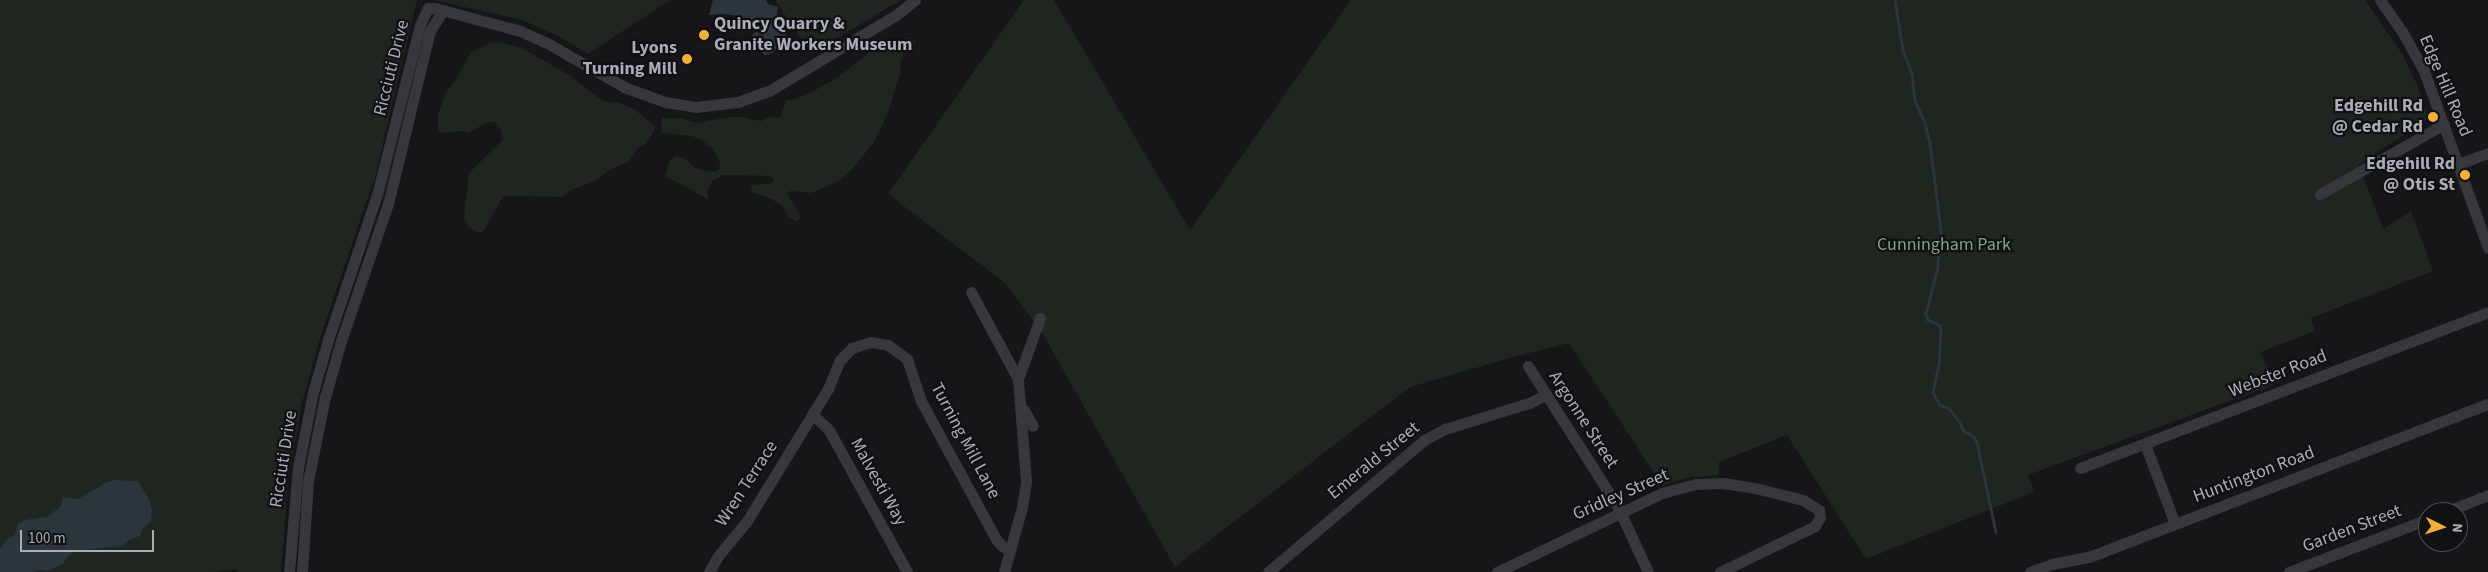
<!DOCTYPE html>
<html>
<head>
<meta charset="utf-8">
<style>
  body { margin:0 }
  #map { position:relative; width:2488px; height:572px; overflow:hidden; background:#161618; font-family:"Source Sans 3",sans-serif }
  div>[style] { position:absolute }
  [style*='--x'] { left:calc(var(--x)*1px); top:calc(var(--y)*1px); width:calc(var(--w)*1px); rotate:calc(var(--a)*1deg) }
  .green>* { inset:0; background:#1e261f }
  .water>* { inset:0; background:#2c353c }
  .stream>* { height:2.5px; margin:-1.25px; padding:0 1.25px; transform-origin:1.25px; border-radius:1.25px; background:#2c353c }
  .minor>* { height:11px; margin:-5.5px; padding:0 5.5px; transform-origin:5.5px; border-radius:5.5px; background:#37383d }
  .dots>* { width:14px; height:14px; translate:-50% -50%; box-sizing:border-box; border:2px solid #111113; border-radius:50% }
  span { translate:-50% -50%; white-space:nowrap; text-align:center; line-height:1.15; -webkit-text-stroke:4.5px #111113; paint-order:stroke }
  .poi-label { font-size:18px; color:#a8adb8; font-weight:700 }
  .left { translate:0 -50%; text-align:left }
  .right { translate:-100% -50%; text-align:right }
  .street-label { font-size:18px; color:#a8adb8 }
  .park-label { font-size:18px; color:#7fa381 }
  .north { position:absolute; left:2418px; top:502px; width:50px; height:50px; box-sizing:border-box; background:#111113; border:1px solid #4d4f55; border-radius:50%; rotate:94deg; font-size:14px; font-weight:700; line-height:20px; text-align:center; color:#a8adb8 }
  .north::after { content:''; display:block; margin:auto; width:18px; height:22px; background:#f2b134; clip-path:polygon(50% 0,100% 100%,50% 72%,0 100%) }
  .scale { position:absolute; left:20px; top:530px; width:134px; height:22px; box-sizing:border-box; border:2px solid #a8adb8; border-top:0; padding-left:6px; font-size:15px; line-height:18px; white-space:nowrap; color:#a8adb8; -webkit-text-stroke:4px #111113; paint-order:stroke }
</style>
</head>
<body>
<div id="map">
  <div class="green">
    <i style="clip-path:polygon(0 0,417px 0,375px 177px,320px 338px,302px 403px,288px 480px,281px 572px,237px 572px,236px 569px,214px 572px,0 572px)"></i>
    <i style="clip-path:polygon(433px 0,670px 0,588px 54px,556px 35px,522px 20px)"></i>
    <i style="clip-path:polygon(775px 0,901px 0,811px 54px)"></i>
    <i style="clip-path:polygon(1024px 0,1054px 0,1190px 230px,1351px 0,2365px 0,2403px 55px,2417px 85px,2428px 119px,2359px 164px,2383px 229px,2411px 211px,2433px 271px,2311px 318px,2315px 331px,2261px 352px,2273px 385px,2028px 475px,2034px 492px,1866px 559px,1787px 435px,1719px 462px,1718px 475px,1691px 477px,1662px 485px,1569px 343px,1513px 357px,1410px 387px,1175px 567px,1041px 331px,1004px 282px,888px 194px)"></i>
    <i style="clip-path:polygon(908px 37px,915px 42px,914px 46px,904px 54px,901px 60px,900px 74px,888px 112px,874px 142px,855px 166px,839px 181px,811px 193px,790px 191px,787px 194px,799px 213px,800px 218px,797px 221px,789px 218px,782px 206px,772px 199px,751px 192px,752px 185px,772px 183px,774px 179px,770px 176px,723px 175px,712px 181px,707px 193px,708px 199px,665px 176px,670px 160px,676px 156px,684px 158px,695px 168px,707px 171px,715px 172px,719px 169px,720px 161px,713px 149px,702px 140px,692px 136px,661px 133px,662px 118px,681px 118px,696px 123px,730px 117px,742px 117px,761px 121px,770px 117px,780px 118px,786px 101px,806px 95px,837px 78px,870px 52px,877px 49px,892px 48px)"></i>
    <i style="clip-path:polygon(499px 42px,524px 49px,572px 77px,603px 101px,619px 103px,634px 109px,655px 126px,655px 130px,646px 143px,639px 147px,628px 162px,611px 169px,593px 182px,572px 189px,563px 197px,503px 196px,485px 229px,480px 233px,469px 228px,464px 217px,469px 173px,503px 140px,501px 129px,494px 122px,488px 122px,468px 133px,462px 131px,442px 133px,438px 130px,438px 114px,446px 91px,454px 83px,470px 53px,490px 43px)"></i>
  </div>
  <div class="water">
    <i style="clip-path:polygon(713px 0,766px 0,768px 4px,778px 7px,777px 15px,782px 15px,782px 21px,788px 30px,784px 40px,772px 53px,767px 55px,763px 54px,752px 35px,755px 32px,764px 32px,763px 28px,752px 25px,739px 16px,724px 14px,709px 15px)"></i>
    <i style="clip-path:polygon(115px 480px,138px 481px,150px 501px,152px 511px,151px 522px,143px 528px,140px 536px,131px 539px,121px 546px,75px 551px,66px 558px,64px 563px,48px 571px,38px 570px,32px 572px,0 572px,0 550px,6px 540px,15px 534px,18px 524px,25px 520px,47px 517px,61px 506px,63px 497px,78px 499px,107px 482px)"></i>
  </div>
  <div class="stream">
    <i style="--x:1895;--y:0;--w:51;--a:80.9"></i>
    <i style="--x:1903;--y:50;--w:25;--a:69"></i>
    <i style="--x:1912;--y:73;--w:28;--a:84"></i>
    <i style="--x:1915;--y:101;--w:23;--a:65"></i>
    <i style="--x:1925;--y:122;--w:23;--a:77"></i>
    <i style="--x:1930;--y:144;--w:87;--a:82.7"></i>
    <i style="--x:1941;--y:230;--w:37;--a:95"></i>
    <i style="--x:1938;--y:267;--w:49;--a:104.3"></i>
    <i style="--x:1926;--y:314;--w:6;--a:72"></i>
    <i style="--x:1928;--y:320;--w:13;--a:23"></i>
    <i style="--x:1940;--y:325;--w:6;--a:81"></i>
    <i style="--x:1941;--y:331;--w:33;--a:93"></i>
    <i style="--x:1939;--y:364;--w:29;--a:102"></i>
    <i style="--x:1933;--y:392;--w:15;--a:62"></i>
    <i style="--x:1940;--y:405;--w:9;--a:18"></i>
    <i style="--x:1949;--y:408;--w:18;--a:52"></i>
    <i style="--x:1960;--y:422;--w:9;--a:69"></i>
    <i style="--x:1963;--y:430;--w:12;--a:31"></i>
    <i style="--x:1973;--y:436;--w:7;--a:56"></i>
    <i style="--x:1977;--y:442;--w:92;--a:78.1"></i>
  </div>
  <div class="minor">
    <i style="--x:2380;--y:0;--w:40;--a:55.1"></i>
    <i style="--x:2403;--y:33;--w:43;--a:61.1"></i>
    <i style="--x:2424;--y:71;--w:188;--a:70.1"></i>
    <i style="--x:2458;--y:164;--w:32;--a:-20"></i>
    <i style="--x:2320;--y:194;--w:142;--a:-29.4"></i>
    <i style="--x:971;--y:292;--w:99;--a:61.6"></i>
    <i style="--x:1528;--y:366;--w:165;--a:57.4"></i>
    <i style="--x:1617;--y:505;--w:74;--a:65.2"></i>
    <i style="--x:1024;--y:410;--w:18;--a:61"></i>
    <i style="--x:812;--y:414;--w:23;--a:43"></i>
    <i style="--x:829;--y:430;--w:162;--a:61.2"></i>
    <i style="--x:2145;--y:444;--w:85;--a:69.4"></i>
    <i style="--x:2080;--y:468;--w:437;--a:-20.9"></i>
    <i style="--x:2445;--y:512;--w:46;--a:-21.6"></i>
    <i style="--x:289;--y:572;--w:104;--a:-85.1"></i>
    <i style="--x:298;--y:468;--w:77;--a:-78.8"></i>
    <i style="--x:313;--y:392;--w:54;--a:-73.9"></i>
    <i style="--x:328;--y:340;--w:157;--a:-71.4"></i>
    <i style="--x:378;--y:191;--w:171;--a:-75.8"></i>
    <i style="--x:420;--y:25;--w:19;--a:-65"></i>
    <i style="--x:428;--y:8;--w:7;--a:0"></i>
    <i style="--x:435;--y:8;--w:88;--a:15.1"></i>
    <i style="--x:520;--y:31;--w:30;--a:24"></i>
    <i style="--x:547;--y:43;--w:89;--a:29.7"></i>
    <i style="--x:624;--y:87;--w:44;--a:20.1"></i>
    <i style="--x:665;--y:102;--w:31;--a:9"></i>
    <i style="--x:696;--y:107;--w:42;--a:-6.8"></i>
    <i style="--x:738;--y:102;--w:33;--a:-20"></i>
    <i style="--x:769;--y:91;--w:148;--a:-30.9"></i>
    <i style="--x:896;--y:15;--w:24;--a:-38"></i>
    <i style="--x:302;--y:572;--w:91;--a:-86.2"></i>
    <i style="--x:308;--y:481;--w:86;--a:-78.6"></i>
    <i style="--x:325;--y:397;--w:58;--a:-74.1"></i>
    <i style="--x:341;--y:341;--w:145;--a:-71.1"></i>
    <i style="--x:388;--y:204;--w:178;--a:-76.4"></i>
    <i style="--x:430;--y:31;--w:25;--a:-58"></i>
    <i style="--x:709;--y:572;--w:18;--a:-61"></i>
    <i style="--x:718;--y:556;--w:45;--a:-50.4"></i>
    <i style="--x:747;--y:521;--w:155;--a:-58.5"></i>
    <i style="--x:828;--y:389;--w:31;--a:-68"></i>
    <i style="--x:840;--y:360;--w:17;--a:-45"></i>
    <i style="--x:852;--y:348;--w:19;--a:-18"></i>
    <i style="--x:870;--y:342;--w:18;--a:9"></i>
    <i style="--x:888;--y:345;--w:24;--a:36"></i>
    <i style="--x:907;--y:359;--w:44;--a:71.6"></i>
    <i style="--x:921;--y:401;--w:157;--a:61.5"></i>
    <i style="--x:996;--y:539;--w:8;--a:50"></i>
    <i style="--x:1001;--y:545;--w:11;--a:34"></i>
    <i style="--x:1004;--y:572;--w:67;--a:-74.5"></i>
    <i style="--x:1022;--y:507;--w:26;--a:-81"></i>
    <i style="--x:1026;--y:481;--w:102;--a:-94.5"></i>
    <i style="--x:1018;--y:379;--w:65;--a:-70.2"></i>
    <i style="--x:1268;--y:572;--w:204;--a:-40.2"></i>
    <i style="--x:1424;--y:440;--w:24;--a:-28"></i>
    <i style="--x:1445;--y:429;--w:88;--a:-17.2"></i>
    <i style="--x:1529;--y:403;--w:19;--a:-25"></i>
    <i style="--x:1497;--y:572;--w:183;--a:-25.6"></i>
    <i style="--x:1662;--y:493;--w:35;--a:-15"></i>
    <i style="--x:1696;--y:484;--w:27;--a:-2"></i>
    <i style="--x:1723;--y:483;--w:36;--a:9"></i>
    <i style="--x:1759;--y:489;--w:45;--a:14"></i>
    <i style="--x:1803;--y:500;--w:19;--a:32"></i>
    <i style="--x:1819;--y:510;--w:7;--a:82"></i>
    <i style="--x:1820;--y:517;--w:10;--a:119"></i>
    <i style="--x:1815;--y:526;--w:106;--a:154.2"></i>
    <i style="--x:2030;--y:572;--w:23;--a:-20"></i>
    <i style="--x:2052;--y:564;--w:38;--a:-11"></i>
    <i style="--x:2089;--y:557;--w:427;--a:-21"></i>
    <i style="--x:2289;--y:572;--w:149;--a:-20.9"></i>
  </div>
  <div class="dots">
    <i style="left:704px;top:35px;background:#f2b134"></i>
    <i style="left:687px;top:59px;background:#f2b134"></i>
    <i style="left:2433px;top:117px;background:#f2b134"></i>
    <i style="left:2465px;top:175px;background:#f2b134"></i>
  </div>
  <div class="poi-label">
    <span class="left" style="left:714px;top:35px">Quincy Quarry &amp;<br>Granite Workers Museum</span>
    <span class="right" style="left:677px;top:59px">Lyons<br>Turning Mill</span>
    <span class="right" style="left:2423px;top:117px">Edgehill Rd<br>@ Cedar Rd</span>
    <span class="right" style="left:2455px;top:175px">Edgehill Rd<br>@ Otis St</span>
  </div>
  <div class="street-label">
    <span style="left:392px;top:68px;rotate:-76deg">Ricciuti Drive</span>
    <span style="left:2445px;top:86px;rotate:67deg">Edge Hill Road</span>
    <span style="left:2278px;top:374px;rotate:-21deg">Webster Road</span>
    <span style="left:1583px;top:420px;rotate:57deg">Argonne Street</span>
    <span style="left:965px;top:441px;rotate:62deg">Turning Mill Lane</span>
    <span style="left:284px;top:459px;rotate:-81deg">Ricciuti Drive</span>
    <span style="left:1374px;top:461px;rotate:-39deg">Emerald Street</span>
    <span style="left:2254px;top:475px;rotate:-21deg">Huntington Road</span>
    <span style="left:878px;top:482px;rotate:61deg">Malvesti Way</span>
    <span style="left:747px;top:484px;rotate:-57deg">Wren Terrace</span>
    <span style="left:1621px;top:495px;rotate:-24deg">Gridley Street</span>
    <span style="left:2352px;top:529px;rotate:-21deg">Garden Street</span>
  </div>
  <div class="park-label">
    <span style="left:1944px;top:245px">Cunningham Park</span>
  </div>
  <div class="north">N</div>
  <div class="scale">100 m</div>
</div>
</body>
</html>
